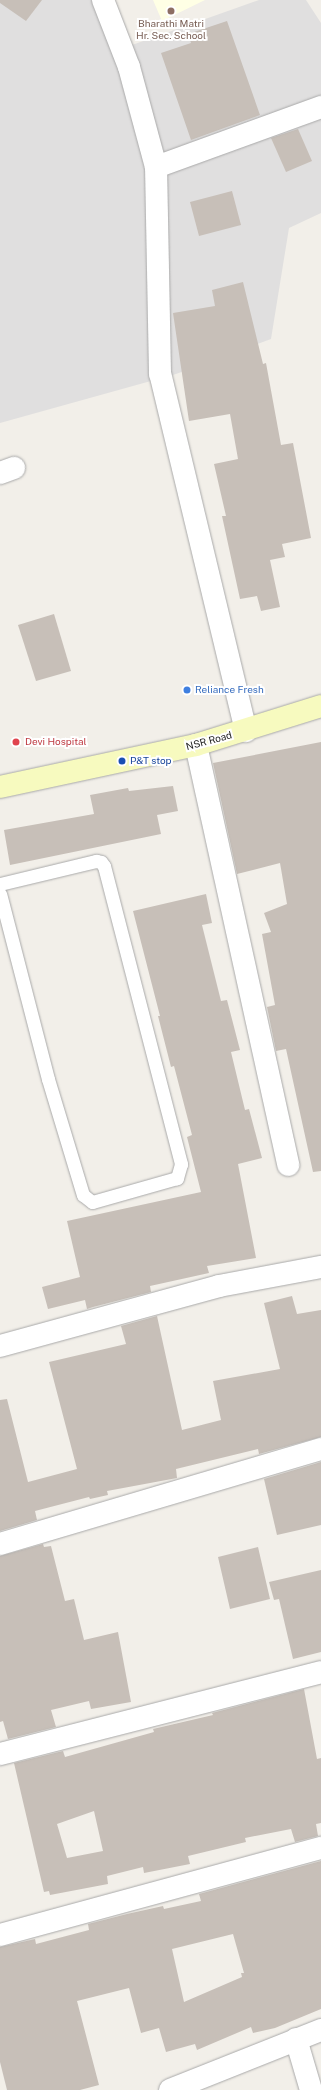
<!DOCTYPE html>
<html>
<head>
<meta charset="utf-8">
<style>
  body { margin:0 }
  #map { position:relative; width:321px; height:2090px; overflow:hidden; background:#f2efe9; font-family:"Public Sans",sans-serif }
  div>[style] { position:absolute }
  [style*='--x'] { left:calc(var(--x)*1px); top:calc(var(--y)*1px); width:calc(var(--w)*1px); rotate:calc(var(--a)*1deg) }
  .residential>* { inset:0; background:#e0dfdf }
  .education>* { inset:0; background:#ffffe5 }
  .building>* { inset:0; background:#c7bfb8 }
  .roads { filter:drop-shadow(0 0 1px #a9a9a9) drop-shadow(0 0 1px #a9a9a9) }
  .lane>* { height:13px; margin:-6.5px; padding:0 6.5px; transform-origin:6.5px; border-radius:6.5px; background:#fff }
  .street>* { height:22px; margin:-11px; padding:0 11px; transform-origin:11px; border-radius:11px; background:#fff }
  .secondary>* { height:22px; margin:-11px; padding:0 11px; transform-origin:11px; border-radius:11px; background:#f7fabf }
  .dots>* { width:11px; height:11px; translate:-50% -50%; box-sizing:border-box; border:2px solid #fff; border-radius:50% }
  span { translate:-50% -50%; white-space:nowrap; text-align:center; line-height:1.15; -webkit-text-stroke:4px #fff; paint-order:stroke }
  .education-label { font-size:10px; color:#785e54 }
  .shop-label { font-size:10px; color:#366cbe }
  .left { translate:0 -50%; text-align:left }
  .street-label { font-size:10px; color:#222 }
  .health-label { font-size:10px; color:#be3a42 }
  .transit-label { font-size:10px; color:#164399 }
</style>
</head>
<body>
<div id="map">
  <div class="residential">
    <i style="clip-path:polygon(0 0,99px 0,118px 50px,259px 0,306px 0,321px 23px,321px 213px,289px 228px,271px 339px,176px 374px,0 423px)"></i>
  </div>
  <div class="education">
    <i style="clip-path:polygon(153px 0,205px 0,162px 21px)"></i>
  </div>
  <div class="building">
    <i style="clip-path:polygon(0 0,42px 0,26px 21px,0 3px)"></i>
    <i style="clip-path:polygon(227px 21px,260px 115px,191px 140px,161px 53px,191px 43px,188px 34px)"></i>
    <i style="clip-path:polygon(298px 129px,312px 161px,286px 172px,271px 138px)"></i>
    <i style="clip-path:polygon(232px 191px,241px 225px,199px 236px,190px 202px)"></i>
    <i style="clip-path:polygon(243px 282px,263px 364px,266px 363px,281px 445px,293px 443px,311px 538px,282px 544px,285px 557px,270px 560px,280px 607px,261px 611px,257px 596px,240px 599px,222px 516px,226px 516px,214px 464px,238px 459px,230px 414px,189px 421px,173px 313px,215px 306px,212px 290px)"></i>
    <i style="clip-path:polygon(54px 614px,71px 671px,36px 681px,18px 625px)"></i>
    <i style="clip-path:polygon(321px 742px,321px 1171px,313px 1172px,286px 1049px,276px 1051px,267px 1007px,275px 1005px,262px 934px,271px 932px,264px 913px,287px 904px,280px 863px,237px 874px,213px 763px)"></i>
    <i style="clip-path:polygon(173px 786px,178px 811px,157px 815px,161px 834px,10px 865px,4px 830px,94px 814px,90px 795px,128px 788px,129px 791px)"></i>
    <i style="clip-path:polygon(206px 894px,212px 923px,202px 925px,221px 1001px,227px 1000px,240px 1050px,231px 1052px,245px 1110px,249px 1109px,262px 1158px,238px 1164px,256px 1258px,207px 1266px,209px 1273px,150px 1286px,151px 1292px,93px 1307px,87px 1309px,85px 1300px,48px 1309px,42px 1287px,80px 1277px,67px 1221px,201px 1192px,187px 1137px,192px 1135px,174px 1066px,171px 1067px,158px 1016px,160px 1016px,133px 911px)"></i>
    <i style="clip-path:polygon(292px 1296px,297px 1314px,321px 1310px,321px 1437px,259px 1454px,258px 1449px,176px 1469px,177px 1478px,107px 1491px,108px 1495px,90px 1499px,89px 1497px,35px 1511px,37px 1520px,0 1531px,0 1400px,7px 1399px,28px 1482px,77px 1469px,49px 1362px,126px 1344px,121px 1326px,157px 1316px,182px 1430px,221px 1420px,213px 1381px,280px 1369px,264px 1303px)"></i>
    <i style="clip-path:polygon(321px 1462px,321px 1525px,277px 1535px,264px 1479px)"></i>
    <i style="clip-path:polygon(43px 1544px,44px 1547px,51px 1546px,65px 1601px,74px 1599px,84px 1640px,118px 1632px,131px 1702px,91px 1709px,89px 1701px,51px 1710px,56px 1727px,8px 1739px,3px 1721px,0 1722px,0 1556px)"></i>
    <i style="clip-path:polygon(258px 1547px,270px 1599px,230px 1609px,218px 1557px)"></i>
    <i style="clip-path:polygon(321px 1570px,321px 1652px,293px 1659px,279px 1599px,274px 1600px,269px 1582px)"></i>
    <i style="clip-path:polygon(evenodd,304px 1689px,317px 1759px,321px 1758px,321px 1823px,316px 1824px,318px 1836px,295px 1842px,291px 1829px,245px 1838px,246px 1842px,188px 1856px,190px 1864px,144px 1873px,143px 1867px,107px 1876px,108px 1884px,50px 1895px,49px 1891px,44px 1892px,14px 1763px,63px 1751px,65px 1757px,154px 1732px,153px 1729px,213px 1715px,212px 1713px,304px 1689px,94px 1811px,103px 1851px,67px 1858px,57px 1824px,94px 1811px)"></i>
    <i style="clip-path:polygon(evenodd,321px 1861px,321px 2009px,275px 2028px,253px 2033px,251px 2027px,197px 2050px,195px 2044px,166px 2052px,159px 2028px,141px 2033px,129px 1988px,77px 2001px,99px 2085px,80px 2090px,7px 2090px,0 2062px,0 1947px,35px 1939px,36px 1944px,89px 1930px,88px 1924px,127px 1914px,163px 1906px,164px 1909px,201px 1901px,199px 1894px,321px 1861px,233px 1934px,244px 1973px,241px 1973px,242px 1977px,184px 2002px,172px 1949px,233px 1934px)"></i>
  </div>
  <div class="roads">
    <div class="lane">
      <i style="--x:0;--y:884;--w:99;--a:-13.5"></i>
      <i style="--x:96;--y:861;--w:5;--a:11"></i>
      <i style="--x:101;--y:862;--w:5;--a:53"></i>
      <i style="--x:104;--y:866;--w:308;--a:75.5"></i>
      <i style="--x:181;--y:1164;--w:15;--a:106"></i>
      <i style="--x:177;--y:1178;--w:88;--a:164.2"></i>
      <i style="--x:92;--y:1202;--w:11;--a:-142"></i>
      <i style="--x:83;--y:1195;--w:121;--a:-106.8"></i>
      <i style="--x:48;--y:1079;--w:191;--a:-104.5"></i>
    </div>
    <div class="street">
      <i style="--x:103;--y:0;--w:72;--a:68.8"></i>
      <i style="--x:129;--y:67;--w:104;--a:74.9"></i>
      <i style="--x:0;--y:473;--w:15;--a:-20"></i>
      <i style="--x:246;--y:731;--w:367;--a:-103.5"></i>
      <i style="--x:160;--y:374;--w:207;--a:-91.1"></i>
      <i style="--x:156;--y:167;--w:176;--a:-20"></i>
      <i style="--x:196;--y:745;--w:430;--a:77.6"></i>
      <i style="--x:0;--y:1346;--w:227;--a:-15.3"></i>
      <i style="--x:219;--y:1286;--w:104;--a:-10.6"></i>
      <i style="--x:0;--y:1544;--w:335;--a:-16.5"></i>
      <i style="--x:0;--y:1754;--w:331;--a:-14.3"></i>
      <i style="--x:0;--y:1935;--w:333;--a:-15.2"></i>
      <i style="--x:296;--y:2039;--w:53;--a:73.6"></i>
      <i style="--x:170;--y:2090;--w:162;--a:-21.7"></i>
    </div>
    <div class="secondary">
      <i style="--x:0;--y:787;--w:200;--a:-12.1"></i>
      <i style="--x:196;--y:745;--w:131;--a:-17.3"></i>
    </div>
  </div>
  <div class="dots">
    <i style="left:171px;top:11px;background:#8d6e63"></i>
    <i style="left:187px;top:690px;background:#3f7fe0"></i>
    <i style="left:16px;top:742px;background:#e0444e"></i>
    <i style="left:122px;top:761px;background:#1a4fb4"></i>
  </div>
  <div class="education-label">
    <span style="left:171px;top:29px">Bharathi Matri<br>Hr. Sec. School</span>
  </div>
  <div class="shop-label">
    <span class="left" style="left:195px;top:690px">Reliance Fresh</span>
  </div>
  <div class="street-label">
    <span style="left:209px;top:741px;rotate:-15deg">NSR Road</span>
  </div>
  <div class="health-label">
    <span class="left" style="left:25px;top:742px">Devi Hospital</span>
  </div>
  <div class="transit-label">
    <span class="left" style="left:130px;top:761px">P&amp;T stop</span>
  </div>
</div>
</body>
</html>
